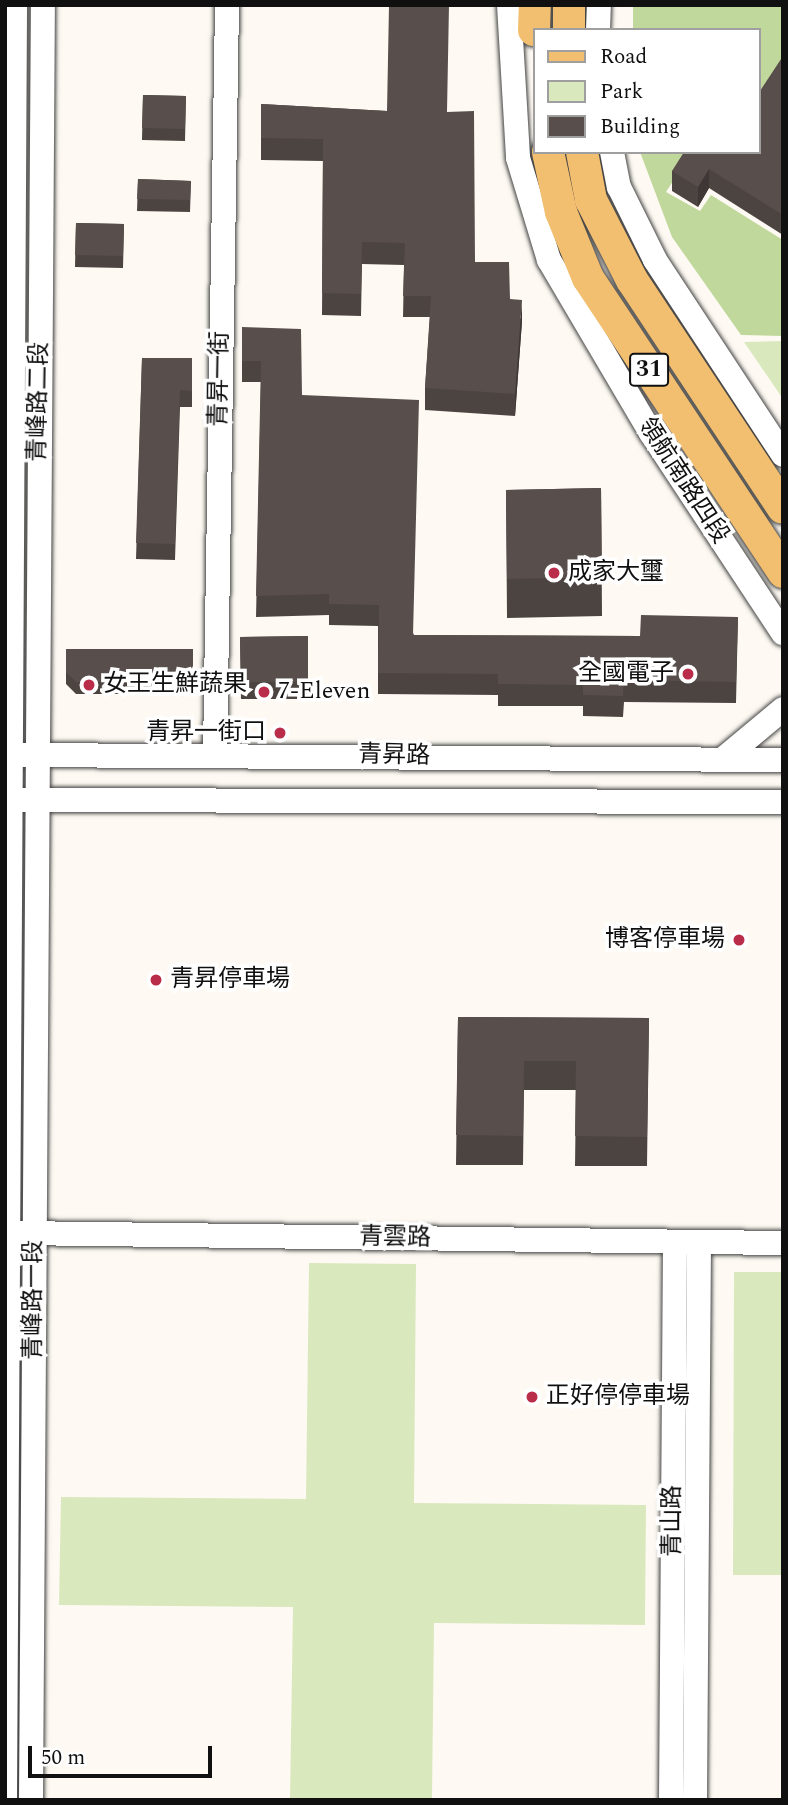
<!DOCTYPE html>
<html>
<head>
<meta charset="utf-8">
<style>
  body { margin:0 }
  #map { position:relative; width:788px; height:1805px; overflow:hidden; background:#fefaf3; font-family:Spectral,"Noto Sans TC",serif }
  div>[style] { position:absolute }
  [style*='--x'] { left:calc(var(--x)*1px); top:calc(var(--y)*1px); width:calc(var(--w)*1px); rotate:calc(var(--a)*1deg) }
  .green>* { inset:0; background:#dae8bd }
  .forest>* { inset:0; background:#c1d89d }
  .roads { filter:drop-shadow(0 0 2px #434343) drop-shadow(0 0 2px #434343) }
  .minor>* { height:24px; margin:-12px; padding:0 12px; transform-origin:12px; border-radius:12px; background:#fff }
  .major>* { height:32px; margin:-16px; padding:0 16px; transform-origin:16px; border-radius:16px; background:#f2be70 }
  .wall>* { inset:0; background:#4c4441 }
  .shaded-wall>* { inset:0; background:#3e3735 }
  .building>* { inset:0; background:#584f4c }
  .dots>* { width:19px; height:19px; translate:-50% -50%; box-sizing:border-box; border:4px solid #fff; border-radius:50% }
  span { translate:-50% -50%; white-space:nowrap; text-align:center; line-height:1.15; -webkit-text-stroke:7px #fff; paint-order:stroke }
  .shield-label span { padding:2px 5px; background:#fff; border:2px solid; border-radius:5px; -webkit-text-stroke-width:0 }
  .shield-label { font-size:23px; color:#101010; font-weight:700 }
  .street-label { font-size:24px; color:#101010 }
  .poi-label { font-size:24px; color:#101010 }
  .left { translate:0 -50%; text-align:left }
  .right { translate:-100% -50%; text-align:right }
  .frame { position:absolute; inset:0; border:7px solid #101010; pointer-events:none }
  .legend { position:absolute; left:533px; top:28px; width:228px; height:126px; box-sizing:border-box; background:#fff; border:2px solid #9f9f9f; margin:0; padding:9px 12px; list-style:none; font-size:21px; color:#101010 }
  .legend li { display:flex; align-items:center; gap:14px; height:35px }
  .legend b { width:35px; border:2px solid #9f9f9f }
  .scale { position:absolute; left:28px; top:1746px; width:184px; height:32px; box-sizing:border-box; border:4px solid #101010; border-top:0; padding-left:9px; font-size:21px; line-height:24px; white-space:nowrap; color:#101010; -webkit-text-stroke:5px #fff; paint-order:stroke }
</style>
</head>
<body>
<div id="map">
  <div class="green">
    <i style="clip-path:polygon(783px 341px,783px 399px,744px 342px)"></i>
    <i style="clip-path:polygon(309px 1263px,416px 1264px,414px 1503px,646px 1505px,645px 1625px,434px 1623px,432px 1800px,290px 1800px,293px 1607px,59px 1605px,61px 1497px,306px 1499px)"></i>
    <i style="clip-path:polygon(734px 1272px,783px 1272px,783px 1575px,733px 1575px)"></i>
  </div>
  <div class="forest">
    <i style="clip-path:polygon(633px 5px,783px 5px,783px 68px,758px 105px,758px 30px,633px 30px)"></i>
    <i style="clip-path:polygon(640px 152px,692px 152px,666px 192px,700px 211px,711px 195px,783px 240px,783px 336px,741px 335px,672px 237px)"></i>
  </div>
  <div class="roads">
    <div class="minor">
      <i style="--x:509;--y:5;--w:153;--a:86.6"></i>
      <i style="--x:518;--y:158;--w:107;--a:73.1"></i>
      <i style="--x:549;--y:260;--w:201;--a:59.5"></i>
      <i style="--x:651;--y:433;--w:240;--a:56.6"></i>
      <i style="--x:598;--y:30;--w:25;--a:-88"></i>
      <i style="--x:612;--y:152;--w:36;--a:79"></i>
      <i style="--x:619;--y:187;--w:81;--a:63.7"></i>
      <i style="--x:655;--y:260;--w:233;--a:56.7"></i>
      <i style="--x:215;--y:753;--w:748;--a:-89.08"></i>
      <i style="--x:20;--y:755;--w:763;--a:0.38"></i>
      <i style="--x:723;--y:759;--w:78;--a:-39.8"></i>
      <i style="--x:20;--y:800;--w:763;--a:0.15"></i>
      <i style="--x:17;--y:1233;--w:766;--a:0.75"></i>
      <i style="--x:5;--y:1800;--w:1795;--a:-89.68"></i>
      <i style="--x:31;--y:1800;--w:1795;--a:-89.62"></i>
      <i style="--x:671;--y:1800;--w:558;--a:-89.59"></i>
      <i style="--x:695;--y:1800;--w:558;--a:-89.59"></i>
    </div>
    <div class="major">
      <i style="--x:534;--y:30;--w:25;--a:-88"></i>
      <i style="--x:569;--y:30;--w:25;--a:-90"></i>
      <i style="--x:548;--y:152;--w:61;--a:77.8"></i>
      <i style="--x:561;--y:212;--w:71;--a:67.8"></i>
      <i style="--x:588;--y:278;--w:353;--a:56.4"></i>
      <i style="--x:582;--y:152;--w:49;--a:79.4"></i>
      <i style="--x:591;--y:200;--w:90;--a:62.9"></i>
      <i style="--x:632;--y:280;--w:273;--a:56.5"></i>
    </div>
  </div>
  <div class="wall">
    <i style="clip-path:polygon(783px 56px,783px 235px,709px 188px,698px 207px,672px 191px,672px 171px,758px 152px)"></i>
    <i style="clip-path:polygon(143px 95px,186px 96px,185px 141px,142px 140px)"></i>
    <i style="clip-path:polygon(261px 104px,387px 111px,448px 112px,475px 262px,510px 299px,522px 321px,515px 416px,425px 410px,425px 388px,430px 317px,403px 317px,404px 265px,362px 264px,361px 316px,322px 315px,323px 161px,261px 160px)"></i>
    <i style="clip-path:polygon(138px 179px,191px 181px,190px 212px,137px 211px)"></i>
    <i style="clip-path:polygon(76px 223px,124px 224px,123px 268px,75px 267px)"></i>
    <i style="clip-path:polygon(242px 327px,302px 395px,414px 635px,640px 636px,738px 617px,736px 703px,624px 702px,623px 717px,583px 716px,583px 706px,498px 706px,498px 695px,378px 694px,378px 626px,329px 625px,329px 615px,256px 617px,261px 382px,242px 382px)"></i>
    <i style="clip-path:polygon(142px 358px,192px 358px,192px 407px,180px 407px,175px 560px,136px 559px)"></i>
    <i style="clip-path:polygon(601px 488px,602px 616px,507px 618px,506px 490px)"></i>
    <i style="clip-path:polygon(308px 636px,308px 699px,241px 699px,240px 637px)"></i>
    <i style="clip-path:polygon(66px 649px,193px 649px,193px 694px,76px 694px,66px 684px)"></i>
    <i style="clip-path:polygon(458px 1017px,649px 1018px,647px 1166px,575px 1166px,576px 1090px,524px 1090px,523px 1165px,456px 1165px)"></i>
  </div>
  <div class="shaded-wall">
    <i style="clip-path:polygon(709px 169px,709px 188px,698px 207px,698px 187px)"></i>
    <i style="clip-path:polygon(522px 300px,522px 321px,515px 416px,515px 394px)"></i>
  </div>
  <div class="building">
    <i style="clip-path:polygon(389px 5px,449px 5px,447px 112px,474px 111px,475px 262px,509px 262px,510px 299px,522px 300px,515px 394px,425px 388px,431px 296px,403px 296px,405px 243px,362px 242px,361px 294px,322px 293px,323px 139px,261px 138px,261px 104px,387px 111px)"></i>
    <i style="clip-path:polygon(783px 56px,783px 215px,709px 169px,698px 187px,672px 171px,684px 152px,758px 152px,758px 94px)"></i>
    <i style="clip-path:polygon(143px 95px,186px 96px,185px 129px,142px 128px)"></i>
    <i style="clip-path:polygon(138px 179px,191px 181px,190px 200px,137px 199px)"></i>
    <i style="clip-path:polygon(76px 223px,124px 224px,123px 256px,75px 255px)"></i>
    <i style="clip-path:polygon(242px 327px,301px 329px,302px 395px,419px 400px,413px 635px,640px 636px,641px 615px,738px 617px,736px 682px,624px 680px,623px 696px,583px 695px,583px 685px,498px 684px,498px 674px,378px 673px,379px 605px,329px 604px,329px 594px,256px 596px,261px 361px,242px 361px)"></i>
    <i style="clip-path:polygon(142px 358px,192px 358px,192px 391px,180px 390px,175px 544px,136px 543px)"></i>
    <i style="clip-path:polygon(601px 488px,602px 577px,507px 579px,506px 490px)"></i>
    <i style="clip-path:polygon(308px 636px,308px 682px,241px 682px,240px 637px)"></i>
    <i style="clip-path:polygon(66px 649px,193px 649px,193px 682px,76px 682px,66px 672px)"></i>
    <i style="clip-path:polygon(458px 1017px,649px 1018px,647px 1137px,575px 1136px,576px 1061px,524px 1061px,523px 1136px,456px 1135px)"></i>
  </div>
  <div class="dots">
    <i style="left:554px;top:573px;background:#ba2d4a"></i>
    <i style="left:688px;top:674px;background:#ba2d4a"></i>
    <i style="left:89px;top:685px;background:#ba2d4a"></i>
    <i style="left:264px;top:692px;background:#ba2d4a"></i>
    <i style="left:280px;top:733px;background:#ba2d4a"></i>
    <i style="left:739px;top:940px;background:#ba2d4a"></i>
    <i style="left:156px;top:980px;background:#ba2d4a"></i>
    <i style="left:532px;top:1397px;background:#ba2d4a"></i>
  </div>
  <div class="shield-label">
    <span style="left:649px;top:370px">31</span>
  </div>
  <div class="street-label">
    <span style="left:220px;top:379px;rotate:-89deg">青昇一街</span>
    <span style="left:39px;top:402px;rotate:-89deg">青峰路二段</span>
    <span style="left:683px;top:481px;rotate:57deg">領航南路四段</span>
    <span style="left:394px;top:756px;rotate:1deg">青昇路</span>
    <span style="left:395px;top:1238px;rotate:1deg">青雲路</span>
    <span style="left:34px;top:1300px;rotate:-90deg">青峰路一段</span>
    <span style="left:673px;top:1521px;rotate:-90deg">青山路</span>
  </div>
  <div class="poi-label">
    <span class="left" style="left:568px;top:573px">成家大璽</span>
    <span class="right" style="left:674px;top:674px">全國電子</span>
    <span class="left" style="left:103px;top:685px">女王生鮮蔬果</span>
    <span class="left" style="left:278px;top:692px">7-Eleven</span>
    <span class="right" style="left:266px;top:733px">青昇一街口</span>
    <span class="right" style="left:725px;top:940px">博客停車場</span>
    <span class="left" style="left:170px;top:980px">青昇停車場</span>
    <span class="left" style="left:546px;top:1397px">正好停停車場</span>
  </div>
  <div class="frame"></div>
  <ul class="legend">
  <li><b style="height:9px;background:#f2be70"></b>Road</li>
  <li><b style="height:19px;background:#dae8bd"></b>Park</li>
  <li><b style="height:19px;background:#584f4c"></b>Building</li>
  </ul>
  <div class="scale">50 m</div>
</div>
</body>
</html>
